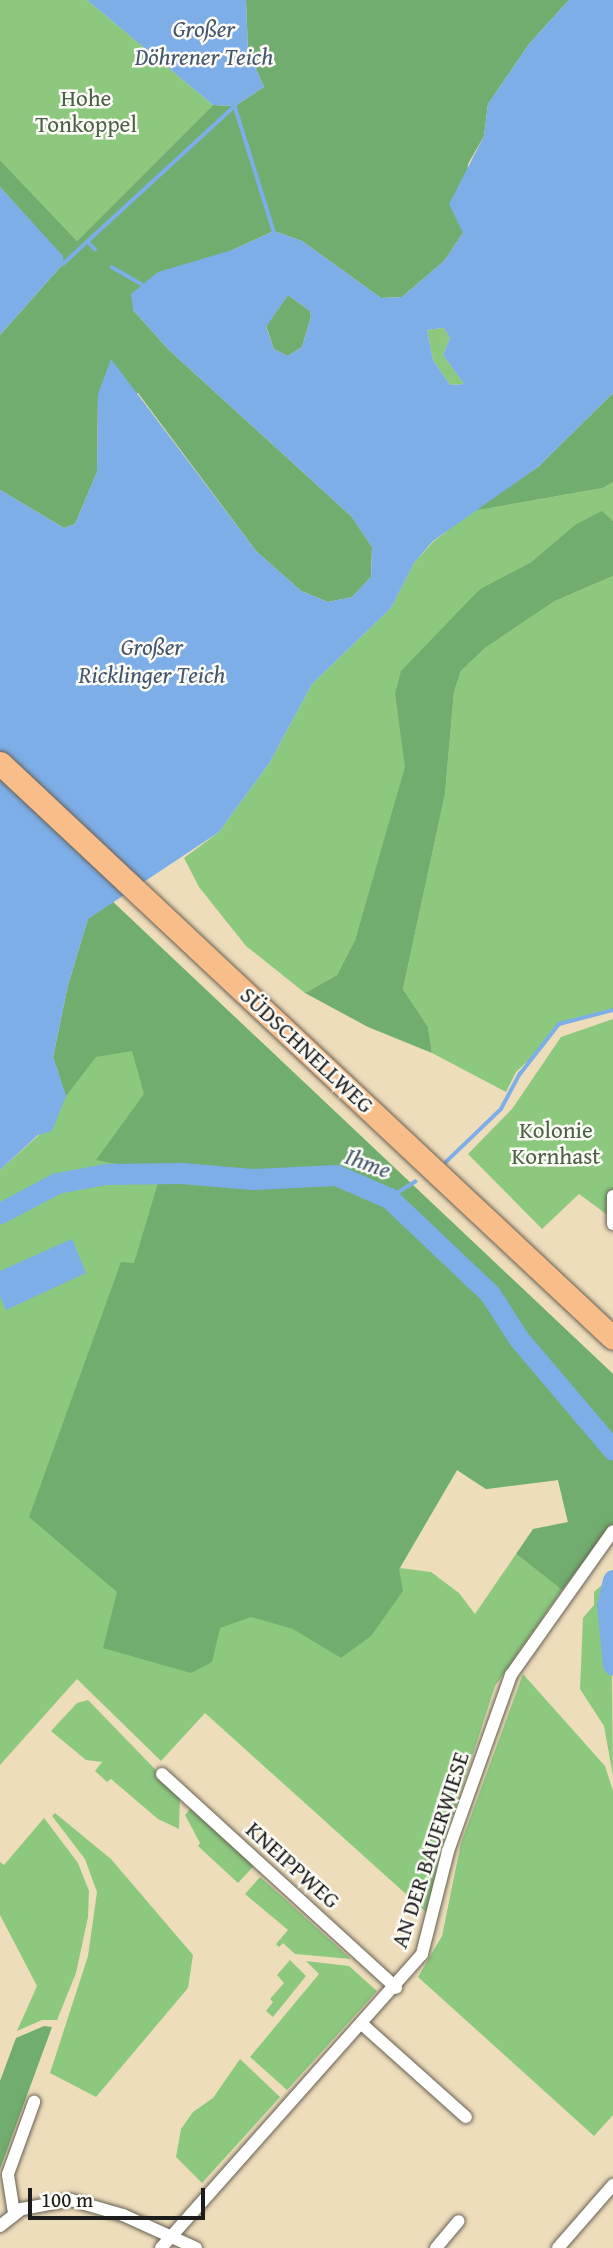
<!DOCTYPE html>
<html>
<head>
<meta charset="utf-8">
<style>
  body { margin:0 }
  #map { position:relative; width:613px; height:2248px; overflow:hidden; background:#edb; font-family:"Gentium Book Plus",serif }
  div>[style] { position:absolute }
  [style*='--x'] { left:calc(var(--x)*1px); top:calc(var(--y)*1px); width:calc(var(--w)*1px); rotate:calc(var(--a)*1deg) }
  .green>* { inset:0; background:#8cc97f }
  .forest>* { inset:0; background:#71ad6e }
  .water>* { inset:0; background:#7daee8 }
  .stream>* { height:3.5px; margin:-1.75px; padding:0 1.75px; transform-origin:1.75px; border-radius:1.75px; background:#7daee8 }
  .river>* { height:21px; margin:-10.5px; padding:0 10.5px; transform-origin:10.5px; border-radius:10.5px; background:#7daee8 }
  .roads { filter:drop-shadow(0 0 2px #666054) drop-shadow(0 0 2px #666054) }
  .street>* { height:12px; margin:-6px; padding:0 6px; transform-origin:6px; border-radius:6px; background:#fff }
  .highway>* { height:23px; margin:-11.5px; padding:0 11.5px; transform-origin:11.5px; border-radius:11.5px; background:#f8bd89 }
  span { translate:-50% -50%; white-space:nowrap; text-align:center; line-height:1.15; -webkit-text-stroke:5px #fdfcf7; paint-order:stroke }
  .park-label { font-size:23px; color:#496144 }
  .street-label { font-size:23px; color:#1c1c1c }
  .water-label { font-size:24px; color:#43566e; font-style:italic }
  .scale { position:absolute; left:28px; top:2188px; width:177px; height:32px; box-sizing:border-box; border:4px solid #1c1c1c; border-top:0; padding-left:9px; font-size:21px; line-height:24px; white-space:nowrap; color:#1c1c1c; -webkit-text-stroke:5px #fdfcf7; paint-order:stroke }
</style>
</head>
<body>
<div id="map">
  <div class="green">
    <i style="clip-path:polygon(0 0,87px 0,213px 105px,77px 241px,0 160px)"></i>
    <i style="clip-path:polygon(444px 328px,450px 338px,443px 355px,464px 384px,450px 385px,433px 360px,427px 330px)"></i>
    <i style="clip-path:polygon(613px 482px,613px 521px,602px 512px,576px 524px,531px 562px,480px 589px,395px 694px,406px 767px,355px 940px,337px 975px,305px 993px,246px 946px,199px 887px,184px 858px,219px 832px,270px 762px,312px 684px,391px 608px,414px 563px,434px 541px,473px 511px,603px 488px)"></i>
    <i style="clip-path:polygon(613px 576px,613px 1010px,559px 1024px,546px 1044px,516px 1072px,506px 1092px,432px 1053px,428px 1027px,403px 989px,445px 794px,454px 692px,461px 671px,485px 648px,555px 601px)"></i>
    <i style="clip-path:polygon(112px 901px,613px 1374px,613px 1524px,588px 1552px,568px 1522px,558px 1480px,486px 1489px,457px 1470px,400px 1568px,431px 1572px,459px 1593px,475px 1614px,516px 1554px,562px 1590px,495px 1686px,442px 1849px,427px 1913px,205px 1713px,161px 1761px,77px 1679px,0 1765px,0 1170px,39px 1135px)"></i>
    <i style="clip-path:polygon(613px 1019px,613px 1219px,579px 1194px,542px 1229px,468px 1154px,512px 1109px,561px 1037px)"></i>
    <i style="clip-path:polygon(612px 1576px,605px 1606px,612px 1678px,613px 1776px,604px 1726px,580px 1689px,583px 1618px,594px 1605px,594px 1592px)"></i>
    <i style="clip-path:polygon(523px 1674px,605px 1766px,613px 1791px,613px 2115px,594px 2136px,418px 1977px,442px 1936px,461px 1843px)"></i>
    <i style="clip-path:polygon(88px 1700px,180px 1795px,179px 1829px,158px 1819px,111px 1779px,107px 1782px,95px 1771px,102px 1762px,86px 1760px,51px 1731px,77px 1703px)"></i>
    <i style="clip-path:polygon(191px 1808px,254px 1866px,238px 1883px,198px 1846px,200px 1843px,185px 1815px)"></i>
    <i style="clip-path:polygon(55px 1813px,111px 1859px,193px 1955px,188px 1988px,96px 2097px,50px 2073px,88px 1956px,97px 1892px,85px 1859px,52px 1816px)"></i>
    <i style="clip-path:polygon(44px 1818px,78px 1863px,89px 1891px,88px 1917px,76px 1973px,57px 2020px,42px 2020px,17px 2031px,37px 1986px,0 1915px,0 1862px,4px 1865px)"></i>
    <i style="clip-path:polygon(260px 1877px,276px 1891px,351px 1959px,295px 1954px,283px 1943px,279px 1947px,276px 1944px,288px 1930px,245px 1894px)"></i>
    <i style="clip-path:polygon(290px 1960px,306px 1976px,273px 2017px,266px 2011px,273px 2002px,270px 1999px,284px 1983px,277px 1975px)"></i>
    <i style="clip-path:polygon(306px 1961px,349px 1966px,377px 1991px,287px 2090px,250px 2057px,319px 1974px)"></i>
    <i style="clip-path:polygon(240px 2059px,280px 2097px,202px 2183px,176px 2157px,181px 2129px,193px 2112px,213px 2098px)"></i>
  </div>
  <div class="forest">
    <i style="clip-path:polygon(246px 0,569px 0,529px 44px,488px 104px,484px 136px,468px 164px,463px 233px,444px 261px,402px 297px,381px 298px,302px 241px,274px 231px,232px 250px,133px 310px,169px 350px,352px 517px,372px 547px,371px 577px,352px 597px,328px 602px,301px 591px,256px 551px,138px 393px,98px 394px,97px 472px,75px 524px,64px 528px,0 490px,0 335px,63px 264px,62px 256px,0 187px,0 160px,77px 241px,213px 105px,235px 106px,264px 87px,248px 51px)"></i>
    <i style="clip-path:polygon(288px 295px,310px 311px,311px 317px,302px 347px,288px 356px,274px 349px,266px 326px)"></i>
    <i style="clip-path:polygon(613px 393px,613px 482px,603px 488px,473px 511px,538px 467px)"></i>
    <i style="clip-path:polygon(602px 511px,613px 521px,613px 576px,555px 601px,485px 648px,461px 671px,454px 692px,445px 794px,403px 989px,428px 1027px,432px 1053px,368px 1027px,305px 993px,337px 975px,355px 940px,405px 767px,395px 694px,401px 671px,480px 589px,531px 562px,576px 524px)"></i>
    <i style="clip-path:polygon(112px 901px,613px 1374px,613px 1524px,562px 1590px,516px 1554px,533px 1529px,568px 1522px,558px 1480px,486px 1489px,457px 1470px,399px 1569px,403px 1591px,371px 1636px,341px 1658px,293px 1629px,251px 1617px,220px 1628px,212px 1662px,191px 1673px,103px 1648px,117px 1592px,29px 1517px,121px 1262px,134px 1263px,161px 1173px,96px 1160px,144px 1094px,132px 1051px,96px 1057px,66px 1096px,53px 1057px,68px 985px,88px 919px)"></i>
    <i style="clip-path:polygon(44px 2026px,52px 2027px,0 2169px,0 2081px,16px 2038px)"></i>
  </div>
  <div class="water">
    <i style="clip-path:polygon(87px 0,246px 0,248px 51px,264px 87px,235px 106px,213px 105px)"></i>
    <i style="clip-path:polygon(evenodd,569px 0,613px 0,613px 393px,538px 467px,433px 541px,414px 563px,391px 608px,312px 684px,270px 762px,219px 832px,88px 919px,68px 985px,53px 1057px,66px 1096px,52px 1131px,38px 1135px,0 1170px,0 490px,64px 528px,75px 524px,97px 472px,98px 394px,111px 359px,256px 551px,301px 591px,328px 602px,352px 597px,371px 577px,372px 547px,352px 517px,169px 350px,133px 310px,131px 294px,158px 272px,232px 250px,274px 231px,302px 241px,381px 298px,402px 297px,444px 261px,463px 233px,449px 204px,484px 136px,488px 104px,529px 44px,569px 0,288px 295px,310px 311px,311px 317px,302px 347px,288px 356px,274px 349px,266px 327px,288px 295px,569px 0,444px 328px,450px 338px,443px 355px,464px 384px,450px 385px,433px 360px,427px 330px,444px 328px)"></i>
    <i style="clip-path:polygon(0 187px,63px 256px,63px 264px,0 335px)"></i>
    <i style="clip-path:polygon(72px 1239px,86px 1273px,6px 1310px,0 1296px,0 1271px)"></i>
  </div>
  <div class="stream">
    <i style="--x:88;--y:242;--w:10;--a:45"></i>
    <i style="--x:63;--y:264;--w:234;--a:-42.6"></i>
    <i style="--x:235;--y:106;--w:131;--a:72.7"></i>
    <i style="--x:112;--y:267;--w:34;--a:30"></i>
    <i style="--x:446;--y:1162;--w:76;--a:-43.9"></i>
    <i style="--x:501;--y:1109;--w:40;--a:-62"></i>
    <i style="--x:520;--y:1074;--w:63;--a:-52"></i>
    <i style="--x:559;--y:1024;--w:56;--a:-14.5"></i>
    <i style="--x:389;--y:1198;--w:31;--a:-32"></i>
  </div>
  <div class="river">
    <i style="--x:0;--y:1213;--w:64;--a:-27.8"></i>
    <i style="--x:57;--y:1183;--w:49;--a:-10.6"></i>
    <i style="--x:105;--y:1174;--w:76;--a:-0.8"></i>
    <i style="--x:181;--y:1173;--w:71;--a:4.8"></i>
    <i style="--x:252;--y:1179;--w:84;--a:-2.7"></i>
    <i style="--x:336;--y:1175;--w:58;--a:23.5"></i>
    <i style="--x:389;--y:1198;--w:139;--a:43.5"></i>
    <i style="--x:490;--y:1294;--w:54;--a:57.2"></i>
    <i style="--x:519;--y:1339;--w:145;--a:49.7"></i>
    <i style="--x:613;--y:1580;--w:26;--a:103"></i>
    <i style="--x:607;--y:1605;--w:60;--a:84.3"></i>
  </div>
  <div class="roads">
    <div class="street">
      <i style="--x:613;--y:1196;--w:28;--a:90"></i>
      <i style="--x:162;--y:1774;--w:317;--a:42.4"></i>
      <i style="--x:363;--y:2025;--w:138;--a:41.8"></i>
      <i style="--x:14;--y:2213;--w:39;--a:-99"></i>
      <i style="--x:8;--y:2174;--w:77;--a:-70.1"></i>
      <i style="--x:0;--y:2226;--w:28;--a:-38"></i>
      <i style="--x:22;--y:2209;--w:50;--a:-10.4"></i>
      <i style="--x:71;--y:2200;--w:54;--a:16.1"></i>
      <i style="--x:123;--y:2215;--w:80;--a:24.3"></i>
      <i style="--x:161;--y:2248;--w:393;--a:-48.4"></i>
      <i style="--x:422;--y:1954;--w:106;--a:-75.8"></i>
      <i style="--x:448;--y:1851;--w:187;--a:-70.3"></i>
      <i style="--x:511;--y:1675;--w:176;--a:-54.7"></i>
      <i style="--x:436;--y:2248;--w:35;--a:-50"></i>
      <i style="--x:558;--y:2248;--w:84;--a:-48.9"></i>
    </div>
    <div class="highway">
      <i style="--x:0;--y:763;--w:840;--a:43.17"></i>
    </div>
  </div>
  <div class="park-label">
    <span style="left:86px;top:111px">Hohe<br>Tonkoppel</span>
    <span style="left:556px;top:1143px">Kolonie<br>Kornhast</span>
  </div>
  <div class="street-label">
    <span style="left:307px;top:1050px;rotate:43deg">SÜDSCHNELLWEG</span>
    <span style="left:430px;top:1850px;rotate:-72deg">AN DER BAUERWIESE</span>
    <span style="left:293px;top:1865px;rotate:42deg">KNEIPPWEG</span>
  </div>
  <div class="water-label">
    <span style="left:204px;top:43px">Großer<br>Döhrener Teich</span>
    <span style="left:152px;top:661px">Großer<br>Ricklinger Teich</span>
    <span style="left:368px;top:1163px;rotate:20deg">Ihme</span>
  </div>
  <div class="scale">100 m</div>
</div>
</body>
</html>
